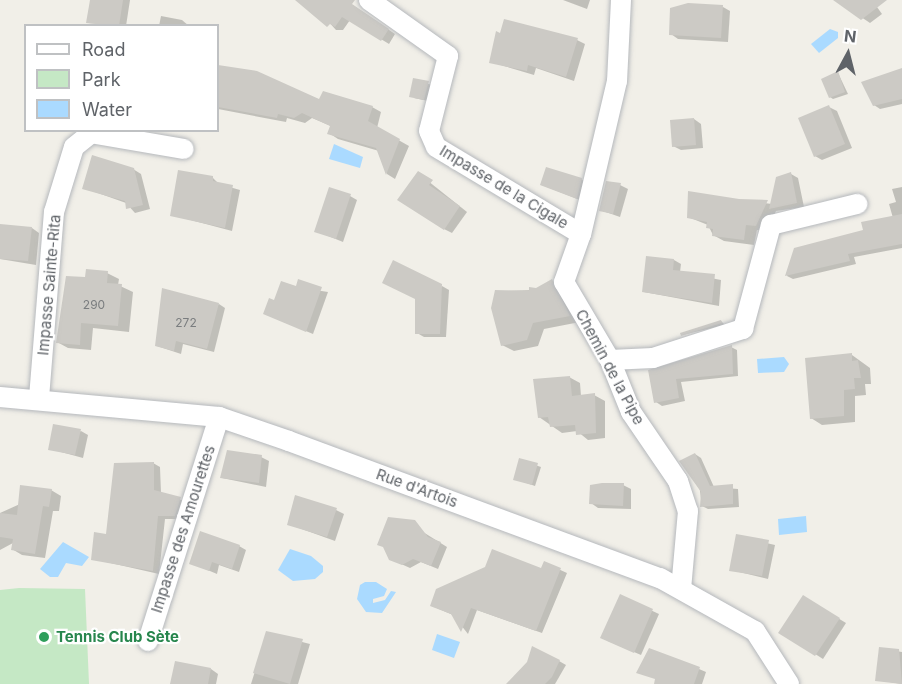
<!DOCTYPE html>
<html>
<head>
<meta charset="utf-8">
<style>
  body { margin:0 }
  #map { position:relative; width:902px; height:684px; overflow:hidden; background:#f1efe8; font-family:Inter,sans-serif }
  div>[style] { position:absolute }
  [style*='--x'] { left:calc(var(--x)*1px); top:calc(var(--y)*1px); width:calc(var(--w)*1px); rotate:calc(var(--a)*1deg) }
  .green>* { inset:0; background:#c5e8c5 }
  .water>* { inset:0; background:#aadaff }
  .shadow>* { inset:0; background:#0003 }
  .building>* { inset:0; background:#cccac5 }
  .roads { filter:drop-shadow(0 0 2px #b5b8bc) drop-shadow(0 0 2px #b5b8bc) }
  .minor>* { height:20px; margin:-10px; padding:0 10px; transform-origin:10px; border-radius:10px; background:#fff }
  .dots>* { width:16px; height:16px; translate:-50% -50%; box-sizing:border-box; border:3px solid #fff; border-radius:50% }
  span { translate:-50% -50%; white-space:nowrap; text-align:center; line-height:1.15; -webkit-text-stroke:4.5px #fff; paint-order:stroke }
  .number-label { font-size:12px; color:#7a7d7f }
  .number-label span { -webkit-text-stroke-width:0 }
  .street-label { font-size:15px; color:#5f6368 }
  .leisure-label { font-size:15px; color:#27864d; font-weight:700 }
  .left { translate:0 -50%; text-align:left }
  .legend { position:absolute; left:24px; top:24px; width:195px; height:108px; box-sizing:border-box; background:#fff; border:2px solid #bfc1c3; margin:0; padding:8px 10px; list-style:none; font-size:18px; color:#5f6368 }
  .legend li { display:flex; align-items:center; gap:12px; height:30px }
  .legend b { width:30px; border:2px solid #bfc1c3 }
  .north { position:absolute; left:818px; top:24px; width:60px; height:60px; -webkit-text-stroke:4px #fff; paint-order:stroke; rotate:7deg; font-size:16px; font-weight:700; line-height:24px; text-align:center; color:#5f6368 }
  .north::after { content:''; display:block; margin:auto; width:21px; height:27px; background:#5f6368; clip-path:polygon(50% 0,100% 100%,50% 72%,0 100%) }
</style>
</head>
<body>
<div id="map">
  <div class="green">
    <i style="clip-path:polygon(19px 588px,85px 589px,89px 684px,0 684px,0 590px)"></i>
  </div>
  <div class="water">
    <i style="clip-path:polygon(830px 29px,838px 32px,838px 38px,819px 53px,811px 44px)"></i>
    <i style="clip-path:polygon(334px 144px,363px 157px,360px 168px,329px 159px)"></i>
    <i style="clip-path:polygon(784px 357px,789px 364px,784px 372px,758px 373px,757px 359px)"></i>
    <i style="clip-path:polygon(806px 516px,807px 532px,779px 535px,778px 519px)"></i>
    <i style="clip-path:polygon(63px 542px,89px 557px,82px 566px,66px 563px,58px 577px,50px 577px,40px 569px)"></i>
    <i style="clip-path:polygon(290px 549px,311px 556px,323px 566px,323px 572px,315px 579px,293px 581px,278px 570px)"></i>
    <i style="clip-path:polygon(365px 582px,376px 582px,387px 589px,384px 596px,373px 599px,373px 603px,385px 600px,391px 591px,396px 592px,382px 613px,366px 612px,357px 599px,360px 585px)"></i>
    <i style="clip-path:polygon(437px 634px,460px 642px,454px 658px,432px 650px)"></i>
  </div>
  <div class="shadow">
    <i style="clip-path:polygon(92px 0,130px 0,126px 26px,88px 23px)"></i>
    <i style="clip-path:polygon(309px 0,345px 0,395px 34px,389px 44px,350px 20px,343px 30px,336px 30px)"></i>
    <i style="clip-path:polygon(563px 0,590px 0,587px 9px)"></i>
    <i style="clip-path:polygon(836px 0,872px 0,882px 14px,870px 23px)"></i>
    <i style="clip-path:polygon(723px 7px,730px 11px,728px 42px,678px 39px,671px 34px)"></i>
    <i style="clip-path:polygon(161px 16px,182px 20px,189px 26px,159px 26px)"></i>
    <i style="clip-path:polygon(577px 40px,585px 44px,574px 81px,536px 68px,534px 75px,491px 62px)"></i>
    <i style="clip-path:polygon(218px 66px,256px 73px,320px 100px,372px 107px,381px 112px,377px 128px,409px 146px,395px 179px,387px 174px,379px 151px,338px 139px,329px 133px,331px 126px,312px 118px,305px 123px,287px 118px,286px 122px,218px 109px)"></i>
    <i style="clip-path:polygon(902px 69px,902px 104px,880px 109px,874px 105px)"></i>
    <i style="clip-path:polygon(838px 73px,848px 94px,833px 99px,830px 97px)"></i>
    <i style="clip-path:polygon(414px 80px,432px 85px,428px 101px,414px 98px)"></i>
    <i style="clip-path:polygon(829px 107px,837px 111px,852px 148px,822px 160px,815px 156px)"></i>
    <i style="clip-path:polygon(694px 119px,701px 124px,703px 148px,681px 150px,673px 146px)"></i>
    <i style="clip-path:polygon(133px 169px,141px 174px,150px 209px,135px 213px,126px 203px,84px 188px)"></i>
    <i style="clip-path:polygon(418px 173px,467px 212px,452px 233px,444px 229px)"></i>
    <i style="clip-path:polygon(791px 174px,798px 178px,804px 207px,776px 211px,767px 231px,757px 230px,754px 245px,724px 241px,713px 235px,708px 225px,688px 217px,689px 193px,772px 204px)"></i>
    <i style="clip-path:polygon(213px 178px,219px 184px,240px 190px,232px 231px,172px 215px)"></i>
    <i style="clip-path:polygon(581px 179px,589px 184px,585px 202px,542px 185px)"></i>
    <i style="clip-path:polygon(620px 185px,628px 189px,620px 217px,600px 210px)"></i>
    <i style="clip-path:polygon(902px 187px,902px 248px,854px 257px,856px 264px,793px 279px,787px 276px,795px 249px,864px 231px,893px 218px,889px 204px,896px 202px,892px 189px)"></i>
    <i style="clip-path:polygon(350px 196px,357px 200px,343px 242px,316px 231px)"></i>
    <i style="clip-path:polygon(32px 228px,39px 233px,36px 265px,0 259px,0 248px)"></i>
    <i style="clip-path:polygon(647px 257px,674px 260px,681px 264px,680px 272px,721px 280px,719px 306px,644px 292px)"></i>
    <i style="clip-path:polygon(107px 273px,119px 279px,118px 285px,133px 292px,129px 332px,93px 328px,91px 350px,68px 348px,57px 342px,86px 279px)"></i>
    <i style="clip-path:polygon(552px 281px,563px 288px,580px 322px,544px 329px,538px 346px,514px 351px,502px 345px,496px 291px,536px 290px)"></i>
    <i style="clip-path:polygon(442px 286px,449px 290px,446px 337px,424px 337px,417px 333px)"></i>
    <i style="clip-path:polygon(296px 287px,328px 292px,313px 334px,265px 314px)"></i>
    <i style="clip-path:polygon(219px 304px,225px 308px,214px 352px,183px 344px,181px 354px,157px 346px)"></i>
    <i style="clip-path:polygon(721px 321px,725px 325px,682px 335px)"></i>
    <i style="clip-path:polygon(731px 347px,737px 350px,738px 376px,681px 382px,685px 401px,662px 406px,656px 402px,649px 371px)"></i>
    <i style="clip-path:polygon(852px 355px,870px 368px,871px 384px,865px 384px,866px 395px,855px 396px,855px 422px,822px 425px,811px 418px)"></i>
    <i style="clip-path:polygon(569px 377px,580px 383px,581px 396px,594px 395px,605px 401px,605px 438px,588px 440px,577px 431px,562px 433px,539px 417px)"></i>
    <i style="clip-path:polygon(81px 431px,88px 435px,83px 458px,50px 449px)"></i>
    <i style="clip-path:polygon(695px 454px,701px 458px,714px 487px,738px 489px,739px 507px,708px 509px,702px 506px)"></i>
    <i style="clip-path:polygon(261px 457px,269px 461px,266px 487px,222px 478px)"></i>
    <i style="clip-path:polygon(520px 460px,541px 467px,535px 486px,515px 479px)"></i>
    <i style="clip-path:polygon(153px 463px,160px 467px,161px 493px,187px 502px,182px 519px,165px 519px,159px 574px,93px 559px)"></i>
    <i style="clip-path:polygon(623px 485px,631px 489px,631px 509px,598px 508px,591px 503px)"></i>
    <i style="clip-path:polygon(51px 490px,61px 496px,59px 511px,53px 511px,45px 558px,22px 555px,12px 549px,13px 543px,0 550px,0 513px)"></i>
    <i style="clip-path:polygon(336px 510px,344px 514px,335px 541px,288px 524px)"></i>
    <i style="clip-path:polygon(414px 522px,423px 532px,447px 547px,438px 569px,421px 562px,410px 568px,390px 559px)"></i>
    <i style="clip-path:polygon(737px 536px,775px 545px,768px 579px,731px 570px)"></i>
    <i style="clip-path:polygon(239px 546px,246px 550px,239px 572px,219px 565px,217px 574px,191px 563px)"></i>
    <i style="clip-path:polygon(545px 563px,567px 573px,542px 633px,477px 610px,468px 634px,453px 615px,432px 606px,542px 570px)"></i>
    <i style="clip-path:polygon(620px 596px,659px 614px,641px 655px,608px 641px)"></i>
    <i style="clip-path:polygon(803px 597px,846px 623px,823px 659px,781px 632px)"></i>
    <i style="clip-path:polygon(267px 633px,310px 644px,298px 684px,251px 684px)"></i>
    <i style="clip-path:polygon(881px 649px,902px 652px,902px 684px,877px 680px)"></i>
    <i style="clip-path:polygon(559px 661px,566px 665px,555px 684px,509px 684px)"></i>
    <i style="clip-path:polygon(211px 669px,218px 674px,216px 684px,172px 684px)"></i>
    <i style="clip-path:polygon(699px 669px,706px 672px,702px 684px,665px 684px)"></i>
  </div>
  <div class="building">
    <i style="clip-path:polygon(90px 0,123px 0,119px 26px,86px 23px)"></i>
    <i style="clip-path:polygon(295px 0,355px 0,352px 4px,389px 29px,381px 41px,342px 17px,335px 27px,330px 24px,327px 27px)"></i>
    <i style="clip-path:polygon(833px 0,887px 0,861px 20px)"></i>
    <i style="clip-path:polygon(688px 3px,723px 5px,721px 38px,669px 35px,670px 8px)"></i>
    <i style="clip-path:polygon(504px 19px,578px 38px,566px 77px,528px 65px,527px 71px,489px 63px,496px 31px,500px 33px)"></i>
    <i style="clip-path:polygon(218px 65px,257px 71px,319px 99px,323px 91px,373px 106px,368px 121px,400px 139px,386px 175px,376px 148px,327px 134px,330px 126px,302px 113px,294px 118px,278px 114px,277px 118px,218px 107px)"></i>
    <i style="clip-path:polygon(902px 68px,902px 99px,873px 106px,861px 82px)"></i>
    <i style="clip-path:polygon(838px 71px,845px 92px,829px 98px,821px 79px)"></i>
    <i style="clip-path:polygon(413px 78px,429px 81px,424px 100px,409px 97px)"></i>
    <i style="clip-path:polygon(829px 105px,845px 144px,814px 157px,798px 118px)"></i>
    <i style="clip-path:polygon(694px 118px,696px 145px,672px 147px,670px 120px)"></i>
    <i style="clip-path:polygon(92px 155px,134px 168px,143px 205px,126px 209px,125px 201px,82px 189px)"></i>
    <i style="clip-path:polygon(546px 167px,582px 178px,577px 199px,540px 185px)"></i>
    <i style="clip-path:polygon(178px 170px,213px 176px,213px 181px,233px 185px,225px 228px,170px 216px)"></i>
    <i style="clip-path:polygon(418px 171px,433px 180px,429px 185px,460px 206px,444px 230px,397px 200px)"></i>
    <i style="clip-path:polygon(791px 172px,797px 203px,769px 209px,776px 177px)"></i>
    <i style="clip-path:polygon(606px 181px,621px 183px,613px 214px,599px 211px)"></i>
    <i style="clip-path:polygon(329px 187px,351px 194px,336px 239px,314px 232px)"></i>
    <i style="clip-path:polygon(688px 191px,739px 199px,768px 200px,756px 226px,746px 225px,744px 240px,712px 236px,713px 229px,706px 228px,707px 222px,687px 218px)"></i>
    <i style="clip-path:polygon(902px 214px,902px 244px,848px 254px,850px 261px,785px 276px,794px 248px,863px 230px,861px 222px)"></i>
    <i style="clip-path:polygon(0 224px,32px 227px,28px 261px,0 259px)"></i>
    <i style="clip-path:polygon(646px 256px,674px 259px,673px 270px,715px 274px,712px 303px,642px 292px)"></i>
    <i style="clip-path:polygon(393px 260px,442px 284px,440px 334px,415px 334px,415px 299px,382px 283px)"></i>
    <i style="clip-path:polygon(86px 269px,108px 271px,107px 283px,122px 284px,118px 326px,81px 323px,80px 345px,56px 343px,66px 276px,85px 277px)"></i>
    <i style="clip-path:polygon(298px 279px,322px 287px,306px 332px,263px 314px,269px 298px,274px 300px,281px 281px,296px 286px)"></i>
    <i style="clip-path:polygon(552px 279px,570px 316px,533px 323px,527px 340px,501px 346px,491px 308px,495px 290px,529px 291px,529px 287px,536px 288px)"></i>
    <i style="clip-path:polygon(162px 288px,219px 303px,207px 349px,176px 341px,174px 351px,155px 346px)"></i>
    <i style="clip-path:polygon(721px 320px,722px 323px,681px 336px,680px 333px)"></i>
    <i style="clip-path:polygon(732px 345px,733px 374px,676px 379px,679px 398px,654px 403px,648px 370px)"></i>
    <i style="clip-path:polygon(852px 353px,852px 361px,858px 360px,861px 378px,854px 378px,855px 389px,844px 390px,844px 416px,810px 419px,805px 358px)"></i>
    <i style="clip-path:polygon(570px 376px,572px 396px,595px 393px,596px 433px,576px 435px,575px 425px,550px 427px,548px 417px,538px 418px,533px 379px)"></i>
    <i style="clip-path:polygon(53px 424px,81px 429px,75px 455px,48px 450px)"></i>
    <i style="clip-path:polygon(227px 450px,262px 455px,259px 483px,220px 478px)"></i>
    <i style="clip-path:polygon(695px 453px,710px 486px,733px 484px,733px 504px,700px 507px,701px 492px,679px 461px)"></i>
    <i style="clip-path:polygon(519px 458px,538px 463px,532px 485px,513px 480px)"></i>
    <i style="clip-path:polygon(154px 462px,154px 490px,181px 497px,175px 516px,158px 516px,153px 571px,91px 560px,94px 532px,106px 534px,114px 463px)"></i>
    <i style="clip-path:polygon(602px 483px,624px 483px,623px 506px,589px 504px,590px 485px)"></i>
    <i style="clip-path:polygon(20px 485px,52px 489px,49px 507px,43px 506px,35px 554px,11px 550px,13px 539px,0 537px,0 513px,17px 515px)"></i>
    <i style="clip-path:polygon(295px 495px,337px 508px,327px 537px,287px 525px)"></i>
    <i style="clip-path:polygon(388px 517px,415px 520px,428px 537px,441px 542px,431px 566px,413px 559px,402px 565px,389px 560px,383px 547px,377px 545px)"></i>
    <i style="clip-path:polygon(200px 531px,240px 545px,232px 569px,212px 562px,209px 571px,189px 564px)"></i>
    <i style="clip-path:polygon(736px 534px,769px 540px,762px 576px,729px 571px)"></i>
    <i style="clip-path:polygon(492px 549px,541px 568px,544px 561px,561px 568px,536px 631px,471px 608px,461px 632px,451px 614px,430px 606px,436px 589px,485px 567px)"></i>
    <i style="clip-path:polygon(620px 594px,653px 609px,634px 653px,600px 638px)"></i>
    <i style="clip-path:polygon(803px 595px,840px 618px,815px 656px,778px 633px)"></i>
    <i style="clip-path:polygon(266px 631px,303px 639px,290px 684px,253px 673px)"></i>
    <i style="clip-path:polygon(532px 646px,560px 660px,552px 677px,545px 684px,506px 684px,527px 662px)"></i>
    <i style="clip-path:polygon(879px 647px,899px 649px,902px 684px,875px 681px)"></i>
    <i style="clip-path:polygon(649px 648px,700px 667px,694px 684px,654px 684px,655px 679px,636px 673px)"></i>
    <i style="clip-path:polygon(175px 661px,211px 668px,208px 684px,170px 684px)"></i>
  </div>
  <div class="roads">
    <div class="minor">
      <i style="--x:369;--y:0;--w:97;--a:35.3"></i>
      <i style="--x:448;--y:56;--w:77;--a:104.2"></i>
      <i style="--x:429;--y:131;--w:17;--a:66"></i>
      <i style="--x:436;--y:147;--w:169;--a:31"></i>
      <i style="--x:621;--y:0;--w:81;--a:92.8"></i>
      <i style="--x:617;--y:81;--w:157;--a:103.2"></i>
      <i style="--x:581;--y:234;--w:51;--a:109.5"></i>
      <i style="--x:564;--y:282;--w:91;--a:59.5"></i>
      <i style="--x:610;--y:360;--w:56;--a:68"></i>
      <i style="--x:631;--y:412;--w:83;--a:55.7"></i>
      <i style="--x:678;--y:481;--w:32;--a:72"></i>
      <i style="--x:688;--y:511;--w:78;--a:95.1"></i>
      <i style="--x:610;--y:360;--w:43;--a:-2.7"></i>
      <i style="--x:653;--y:358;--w:95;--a:-17.9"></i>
      <i style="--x:743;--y:329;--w:108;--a:-74.9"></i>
      <i style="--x:771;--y:225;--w:89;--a:-13.7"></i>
      <i style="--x:0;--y:397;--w:220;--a:5.2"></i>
      <i style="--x:219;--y:417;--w:74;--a:18.9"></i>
      <i style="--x:289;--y:441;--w:395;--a:20.3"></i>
      <i style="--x:660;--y:578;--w:109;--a:29.2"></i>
      <i style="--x:755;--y:631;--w:63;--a:57.3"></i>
      <i style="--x:39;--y:398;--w:187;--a:-85.4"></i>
      <i style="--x:54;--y:212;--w:68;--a:-72.9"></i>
      <i style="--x:74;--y:147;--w:22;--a:-39"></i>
      <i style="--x:91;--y:133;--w:94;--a:9.8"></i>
      <i style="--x:148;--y:641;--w:235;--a:-72.4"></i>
    </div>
  </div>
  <div class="dots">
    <i style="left:44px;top:637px;background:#2e9e5b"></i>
  </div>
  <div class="number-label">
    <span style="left:94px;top:305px">290</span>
    <span style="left:186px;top:323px">272</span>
  </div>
  <div class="street-label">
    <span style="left:504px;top:187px;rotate:31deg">Impasse de la Cigale</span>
    <span style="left:49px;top:285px;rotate:-85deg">Impasse Sainte-Rita</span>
    <span style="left:610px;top:367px;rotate:62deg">Chemin de la Pipe</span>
    <span style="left:417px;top:488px;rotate:20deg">Rue d'Artois</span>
    <span style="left:183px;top:529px;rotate:-72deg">Impasse des Amourettes</span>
  </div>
  <div class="leisure-label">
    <span class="left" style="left:56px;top:637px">Tennis Club Sète</span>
  </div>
  <ul class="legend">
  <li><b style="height:8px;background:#fff"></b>Road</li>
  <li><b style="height:16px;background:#c5e8c5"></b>Park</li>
  <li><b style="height:16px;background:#aadaff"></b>Water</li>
  </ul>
  <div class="north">N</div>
</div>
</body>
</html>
